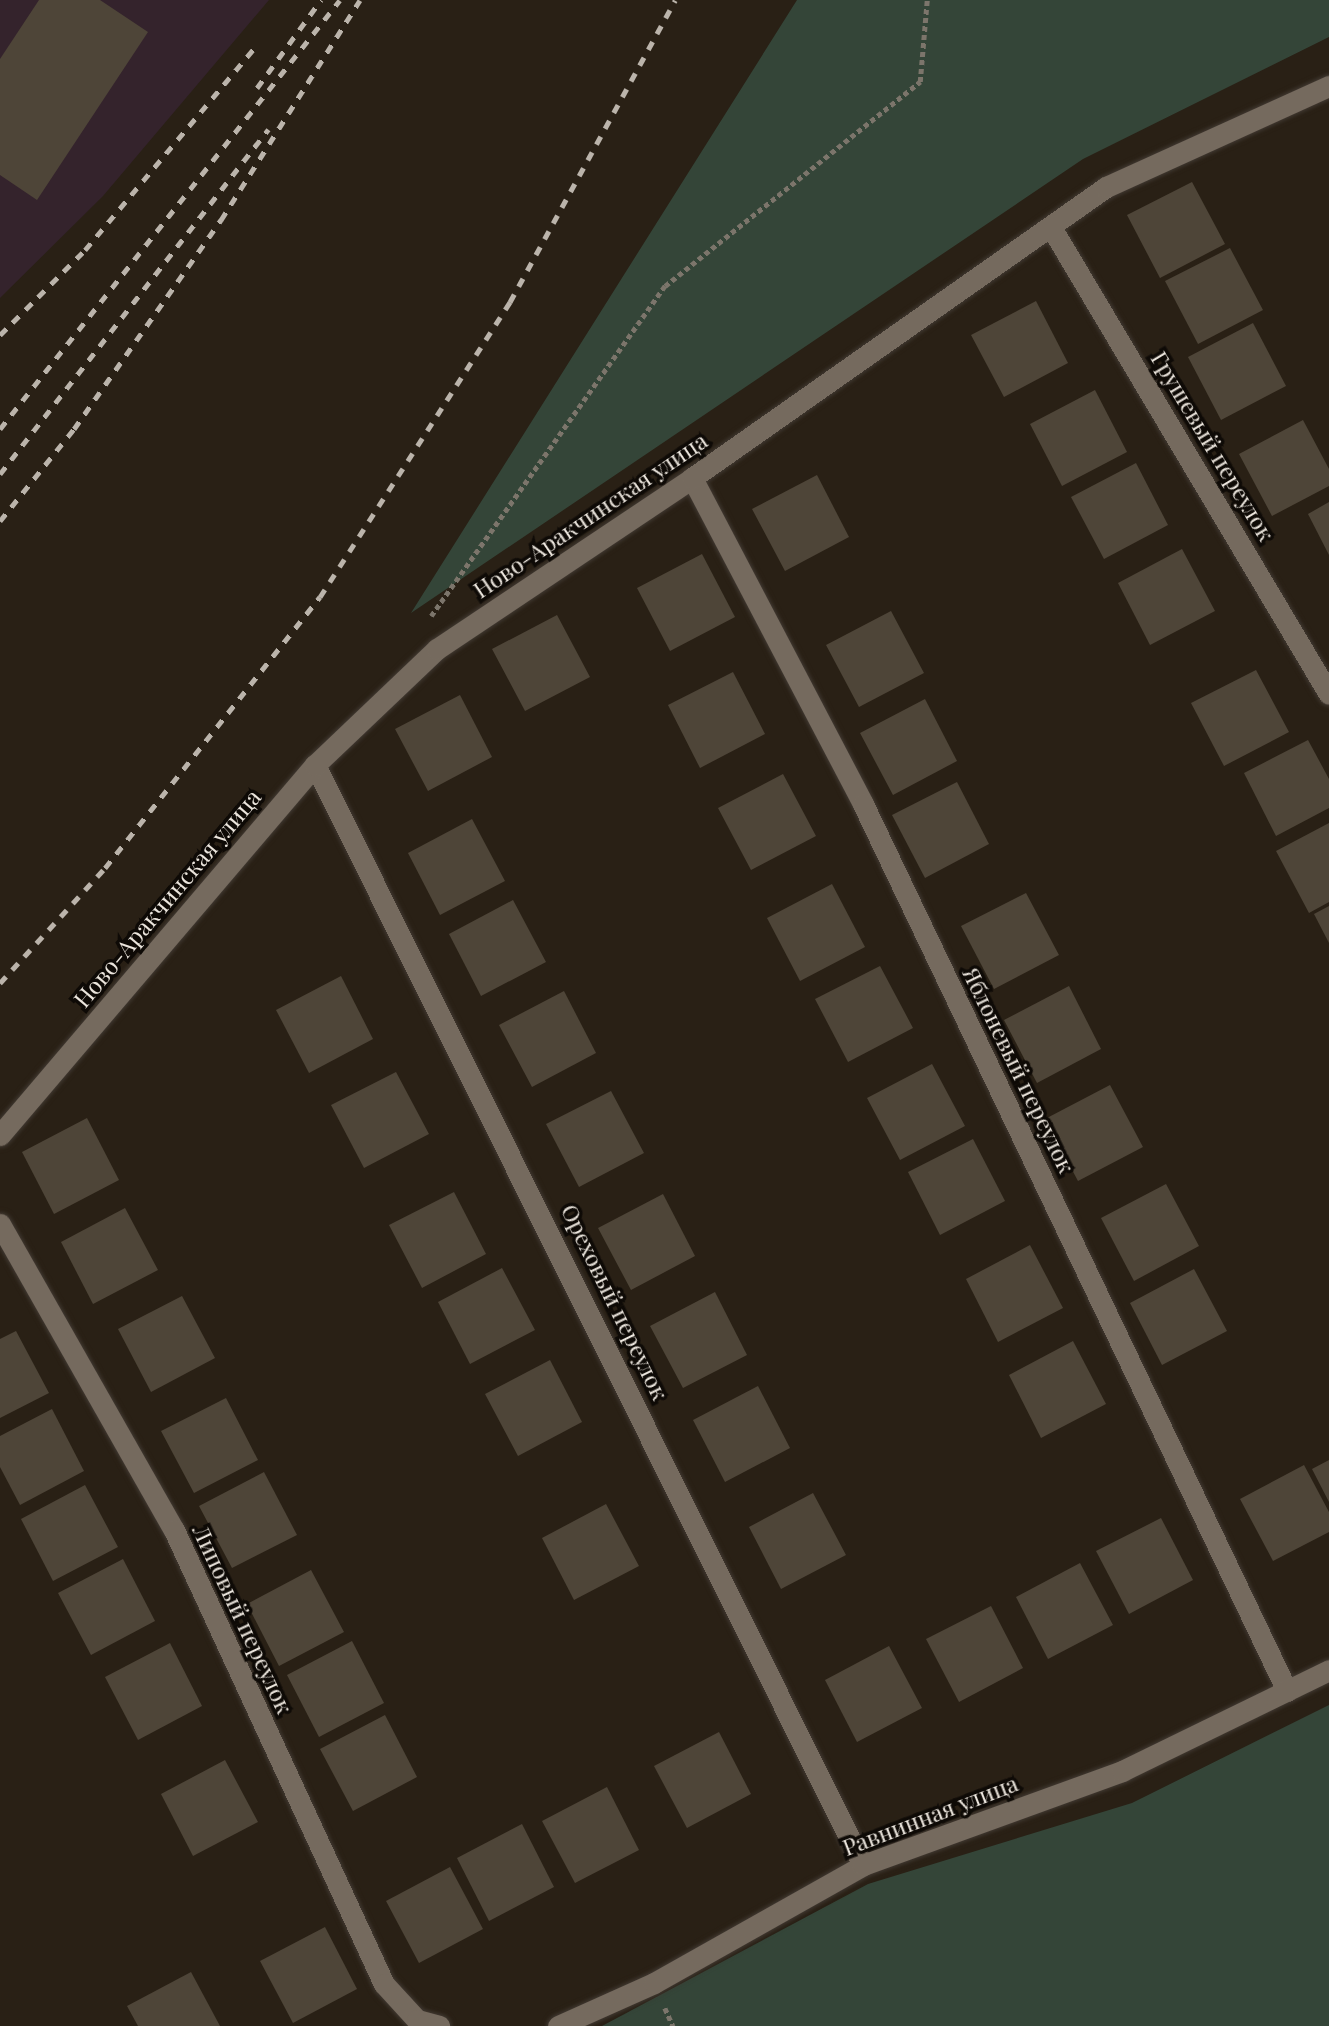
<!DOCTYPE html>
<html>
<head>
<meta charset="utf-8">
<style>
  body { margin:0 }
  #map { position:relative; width:1329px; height:2026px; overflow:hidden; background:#292015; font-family:"Playfair Display",serif }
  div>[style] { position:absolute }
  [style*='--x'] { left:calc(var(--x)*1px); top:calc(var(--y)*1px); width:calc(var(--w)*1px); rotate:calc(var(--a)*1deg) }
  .industrial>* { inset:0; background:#34232c }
  .green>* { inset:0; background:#344538 }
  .building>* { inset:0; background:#4e4538 }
  .path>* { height:4.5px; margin-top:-2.25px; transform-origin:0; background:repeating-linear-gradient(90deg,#7c756b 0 5px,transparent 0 8.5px) }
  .roads { filter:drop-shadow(0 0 2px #413932) drop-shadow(0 0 2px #413932) }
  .minor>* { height:21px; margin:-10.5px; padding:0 10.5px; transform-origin:10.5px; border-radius:10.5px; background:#756a5e }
  .rail>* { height:5px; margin-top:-2.5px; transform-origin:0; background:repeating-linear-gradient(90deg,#bbb4ab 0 9px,transparent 0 18px) }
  span { translate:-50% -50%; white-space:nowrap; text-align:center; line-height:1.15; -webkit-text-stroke:7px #0e0a06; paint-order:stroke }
  .street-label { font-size:23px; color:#ebe5dd }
</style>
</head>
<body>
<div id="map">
  <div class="industrial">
    <i style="clip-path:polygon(0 0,269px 0,103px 196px,0 298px)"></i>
  </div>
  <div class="green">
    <i style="clip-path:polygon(797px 0,1329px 0,1329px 37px,1083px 159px,411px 613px)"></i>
    <i style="clip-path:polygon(1329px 1705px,1329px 2026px,602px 2026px,868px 1884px,1132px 1803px)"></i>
  </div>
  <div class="building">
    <i style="clip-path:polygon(39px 0,100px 0,148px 32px,37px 200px,0 175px,0 59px)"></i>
    <i style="clip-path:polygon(1192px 182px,1225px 244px,1160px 278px,1127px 215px)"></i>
    <i style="clip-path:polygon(1230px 248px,1263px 310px,1198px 344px,1165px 281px)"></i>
    <i style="clip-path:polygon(1036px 301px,1068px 363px,1004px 397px,971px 335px)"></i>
    <i style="clip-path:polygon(1253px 323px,1286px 386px,1221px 420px,1188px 357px)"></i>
    <i style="clip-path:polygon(1095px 390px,1127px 452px,1062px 486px,1030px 424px)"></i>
    <i style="clip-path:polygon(1303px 420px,1329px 469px,1329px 486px,1272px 516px,1239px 454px)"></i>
    <i style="clip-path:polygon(1136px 463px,1168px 525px,1104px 559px,1071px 497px)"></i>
    <i style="clip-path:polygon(817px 475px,849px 537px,785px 571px,752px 509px)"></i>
    <i style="clip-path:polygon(1329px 502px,1329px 555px,1308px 514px)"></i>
    <i style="clip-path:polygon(1182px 549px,1215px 611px,1150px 645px,1118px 583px)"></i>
    <i style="clip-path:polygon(702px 554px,735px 617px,670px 651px,637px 588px)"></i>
    <i style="clip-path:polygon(891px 611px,924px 673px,859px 707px,826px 645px)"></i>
    <i style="clip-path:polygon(557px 615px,590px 677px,525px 711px,492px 649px)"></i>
    <i style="clip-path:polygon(1256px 670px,1289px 732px,1224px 766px,1191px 703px)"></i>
    <i style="clip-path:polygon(733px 672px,765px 734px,700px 768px,668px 705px)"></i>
    <i style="clip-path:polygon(460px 695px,492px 757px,428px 791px,395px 729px)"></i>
    <i style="clip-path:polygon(925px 699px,957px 761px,893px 795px,860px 733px)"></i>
    <i style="clip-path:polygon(1308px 740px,1329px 779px,1329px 808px,1276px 836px,1244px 773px)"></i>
    <i style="clip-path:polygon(783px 774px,816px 836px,751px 870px,718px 808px)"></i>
    <i style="clip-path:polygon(957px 782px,989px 844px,925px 878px,892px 815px)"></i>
    <i style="clip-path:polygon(472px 819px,505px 881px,440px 915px,408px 853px)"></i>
    <i style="clip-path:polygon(1329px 823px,1329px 902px,1309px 913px,1276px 851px)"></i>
    <i style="clip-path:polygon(832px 884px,865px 947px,800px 981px,767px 918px)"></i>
    <i style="clip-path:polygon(1026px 893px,1059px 955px,994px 989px,961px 926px)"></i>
    <i style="clip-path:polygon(513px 900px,546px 962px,481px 996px,449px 934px)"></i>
    <i style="clip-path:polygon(1329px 906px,1329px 943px,1314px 914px)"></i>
    <i style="clip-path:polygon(880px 966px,913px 1028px,848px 1062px,815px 999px)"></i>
    <i style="clip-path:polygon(341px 976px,373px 1039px,309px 1073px,276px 1010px)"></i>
    <i style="clip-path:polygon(1069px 986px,1101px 1049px,1037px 1083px,1004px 1020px)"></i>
    <i style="clip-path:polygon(564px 991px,596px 1053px,532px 1087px,499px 1025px)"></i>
    <i style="clip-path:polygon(932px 1064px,965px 1126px,900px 1160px,867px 1098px)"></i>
    <i style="clip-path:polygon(396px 1072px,429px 1134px,364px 1168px,331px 1105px)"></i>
    <i style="clip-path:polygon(1110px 1085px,1143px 1147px,1078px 1181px,1045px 1119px)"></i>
    <i style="clip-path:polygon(611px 1091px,644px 1153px,579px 1187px,546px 1124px)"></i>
    <i style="clip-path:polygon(87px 1118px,119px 1180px,54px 1214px,22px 1152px)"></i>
    <i style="clip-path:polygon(973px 1139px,1005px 1201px,940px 1235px,908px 1172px)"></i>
    <i style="clip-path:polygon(1166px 1184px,1199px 1246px,1134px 1281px,1101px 1218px)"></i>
    <i style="clip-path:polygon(454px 1192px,486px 1254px,422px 1288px,389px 1225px)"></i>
    <i style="clip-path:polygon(663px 1194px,695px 1256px,631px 1290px,598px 1228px)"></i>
    <i style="clip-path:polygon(125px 1208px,158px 1270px,93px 1304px,61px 1242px)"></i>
    <i style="clip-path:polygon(1030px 1245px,1063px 1308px,998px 1342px,966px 1279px)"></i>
    <i style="clip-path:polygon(502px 1268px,535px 1330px,470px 1364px,438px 1302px)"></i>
    <i style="clip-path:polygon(1194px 1269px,1227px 1331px,1162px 1365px,1130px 1303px)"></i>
    <i style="clip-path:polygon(715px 1292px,747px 1355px,683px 1388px,650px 1326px)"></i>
    <i style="clip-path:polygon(182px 1296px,215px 1358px,151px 1392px,118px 1329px)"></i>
    <i style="clip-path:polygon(16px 1331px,49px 1393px,0 1418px,0 1339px)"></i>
    <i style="clip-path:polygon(1073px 1341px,1106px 1404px,1041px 1438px,1009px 1375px)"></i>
    <i style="clip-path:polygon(550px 1360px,582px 1422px,518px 1456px,485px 1394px)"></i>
    <i style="clip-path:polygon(758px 1386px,790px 1448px,725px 1482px,693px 1420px)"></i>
    <i style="clip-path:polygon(226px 1398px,258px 1460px,194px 1493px,161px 1431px)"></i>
    <i style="clip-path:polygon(52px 1409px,84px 1471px,20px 1505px,0 1467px,0 1436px)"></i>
    <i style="clip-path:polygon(1329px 1460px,1329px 1502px,1312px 1469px)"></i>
    <i style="clip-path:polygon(1304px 1465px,1329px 1512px,1329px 1532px,1273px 1561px,1240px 1499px)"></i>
    <i style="clip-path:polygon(264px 1472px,297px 1535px,232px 1568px,199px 1506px)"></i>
    <i style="clip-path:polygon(85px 1485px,118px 1547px,53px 1581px,21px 1519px)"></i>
    <i style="clip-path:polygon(813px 1493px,846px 1555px,781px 1589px,749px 1527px)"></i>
    <i style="clip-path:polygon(606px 1504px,639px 1566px,574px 1600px,542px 1538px)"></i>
    <i style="clip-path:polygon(1161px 1518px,1193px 1580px,1129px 1614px,1096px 1551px)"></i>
    <i style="clip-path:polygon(123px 1559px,155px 1621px,91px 1655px,58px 1593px)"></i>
    <i style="clip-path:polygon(1080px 1563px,1113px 1625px,1048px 1659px,1016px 1597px)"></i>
    <i style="clip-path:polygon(311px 1570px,344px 1632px,279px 1666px,247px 1604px)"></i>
    <i style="clip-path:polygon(991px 1606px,1023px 1668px,959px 1702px,926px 1639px)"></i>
    <i style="clip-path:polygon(352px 1641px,384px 1703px,319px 1737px,287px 1675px)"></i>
    <i style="clip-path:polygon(170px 1643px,202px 1706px,138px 1740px,105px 1677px)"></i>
    <i style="clip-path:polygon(889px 1646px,922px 1708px,857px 1742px,825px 1680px)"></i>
    <i style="clip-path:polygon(385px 1715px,417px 1777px,353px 1811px,320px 1749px)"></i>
    <i style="clip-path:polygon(719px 1732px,751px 1794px,687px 1828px,654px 1766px)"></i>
    <i style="clip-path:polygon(225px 1760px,258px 1822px,193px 1856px,161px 1794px)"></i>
    <i style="clip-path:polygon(607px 1787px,639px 1850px,575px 1883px,542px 1821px)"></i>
    <i style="clip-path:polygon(522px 1824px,554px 1887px,489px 1921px,457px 1858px)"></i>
    <i style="clip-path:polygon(450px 1867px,483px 1929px,419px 1963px,386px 1901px)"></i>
    <i style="clip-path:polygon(325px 1927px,357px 1989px,293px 2023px,260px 1961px)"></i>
    <i style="clip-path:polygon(191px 1972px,220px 2026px,138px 2026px,127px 2006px)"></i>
  </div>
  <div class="path">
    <i style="--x:431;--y:616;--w:405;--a:-54.7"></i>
    <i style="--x:665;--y:286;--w:327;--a:-38.7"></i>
    <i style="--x:920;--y:82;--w:82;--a:-85.1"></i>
    <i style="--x:665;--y:2008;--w:20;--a:66"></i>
  </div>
  <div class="roads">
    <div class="minor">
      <i style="--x:1051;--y:227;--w:543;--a:59.24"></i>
      <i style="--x:692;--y:478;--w:368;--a:62.3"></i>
      <i style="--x:863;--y:804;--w:983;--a:64.45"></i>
      <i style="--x:315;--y:765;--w:1229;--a:63.52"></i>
      <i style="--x:0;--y:1135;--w:486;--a:-49.6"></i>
      <i style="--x:315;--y:765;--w:168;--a:-43.6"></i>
      <i style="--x:437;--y:649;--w:307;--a:-33.8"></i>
      <i style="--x:692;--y:478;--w:506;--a:-35.1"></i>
      <i style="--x:1106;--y:187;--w:245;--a:-24.4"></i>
      <i style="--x:0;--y:1224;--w:352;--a:60.4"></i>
      <i style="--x:174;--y:1530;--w:500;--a:65.18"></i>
      <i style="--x:384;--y:1984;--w:49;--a:47.5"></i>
      <i style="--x:417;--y:2020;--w:23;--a:15"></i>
      <i style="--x:558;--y:2026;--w:105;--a:-24.1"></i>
      <i style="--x:654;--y:1983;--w:240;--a:-29.4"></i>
      <i style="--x:863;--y:1865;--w:276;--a:-19.9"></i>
      <i style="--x:1122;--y:1771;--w:230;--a:-26"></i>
    </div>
  </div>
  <div class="rail">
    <i style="--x:257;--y:88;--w:109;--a:-54"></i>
    <i style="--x:0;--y:335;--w:120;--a:-45"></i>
    <i style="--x:85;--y:250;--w:269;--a:-50"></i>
    <i style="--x:0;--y:429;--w:547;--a:-51.6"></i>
    <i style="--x:0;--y:474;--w:437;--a:-52.1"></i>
    <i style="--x:0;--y:521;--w:118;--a:-51.2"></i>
    <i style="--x:74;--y:429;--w:256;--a:-54.9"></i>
    <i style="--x:221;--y:220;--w:260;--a:-57.7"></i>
    <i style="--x:0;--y:983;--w:156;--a:-47.6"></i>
    <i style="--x:105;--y:868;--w:346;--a:-51.6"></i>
    <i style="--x:320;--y:597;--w:351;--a:-57.2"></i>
    <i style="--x:510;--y:302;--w:344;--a:-61.3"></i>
  </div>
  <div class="street-label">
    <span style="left:1213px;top:446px;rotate:59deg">Грушевый переулок</span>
    <span style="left:590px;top:515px;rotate:-34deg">Ново-Аракчинская улица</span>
    <span style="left:167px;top:898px;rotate:-50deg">Ново-Аракчинская улица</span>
    <span style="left:1019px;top:1070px;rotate:64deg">Яблоневый переулок</span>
    <span style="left:615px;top:1302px;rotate:64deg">Ореховый переулок</span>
    <span style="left:243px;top:1619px;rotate:65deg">Липовый переулок</span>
    <span style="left:930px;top:1815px;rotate:-21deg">Равнинная улица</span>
  </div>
</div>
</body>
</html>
